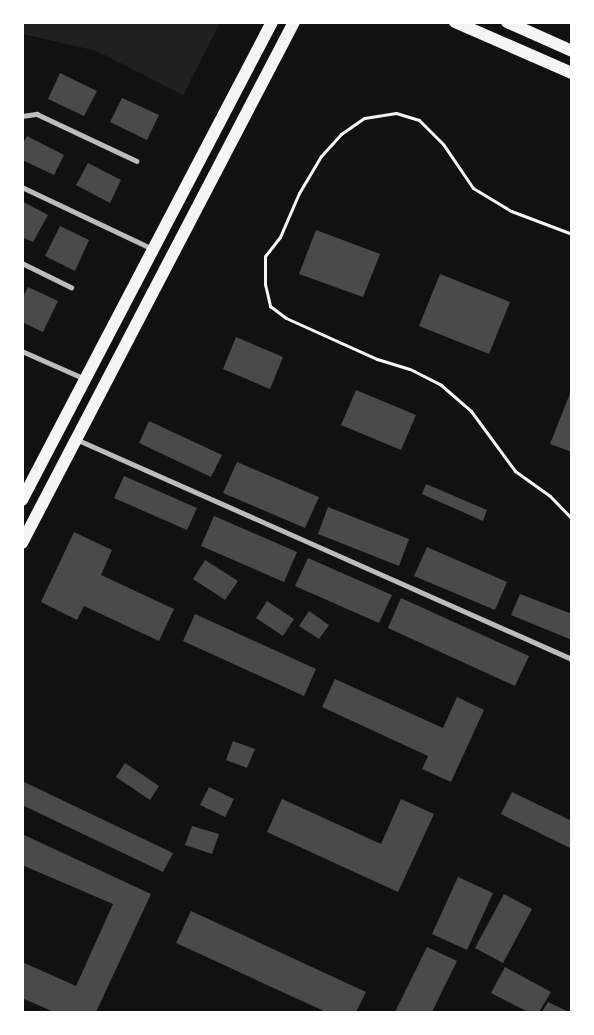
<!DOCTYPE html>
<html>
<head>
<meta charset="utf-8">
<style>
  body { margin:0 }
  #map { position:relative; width:594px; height:1035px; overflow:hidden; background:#111; font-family:Arial,sans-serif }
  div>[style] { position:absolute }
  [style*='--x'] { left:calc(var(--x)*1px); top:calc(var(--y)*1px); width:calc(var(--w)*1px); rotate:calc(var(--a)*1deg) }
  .green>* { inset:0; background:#202020 }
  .building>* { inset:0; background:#4a4a4a }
  .path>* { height:3px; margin:-1.5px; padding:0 1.5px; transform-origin:1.5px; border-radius:1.5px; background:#f5f5f5 }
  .service>* { height:4.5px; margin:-2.25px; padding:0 2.25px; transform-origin:2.25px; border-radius:2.25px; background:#bcbcbc }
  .secondary>* { height:12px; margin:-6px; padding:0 6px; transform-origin:6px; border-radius:6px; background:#f5f5f5 }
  span { translate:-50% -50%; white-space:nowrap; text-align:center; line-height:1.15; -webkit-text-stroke:5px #fff; paint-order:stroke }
  .frame { position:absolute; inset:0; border:24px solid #fff; pointer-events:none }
</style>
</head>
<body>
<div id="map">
  <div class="green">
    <i style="clip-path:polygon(23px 22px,220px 22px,220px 23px,183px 95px,97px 51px,23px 34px)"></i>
  </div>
  <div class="building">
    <i style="clip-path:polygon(60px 73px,97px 91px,84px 116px,48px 99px)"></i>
    <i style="clip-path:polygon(122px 98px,159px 115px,147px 140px,110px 122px)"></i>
    <i style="clip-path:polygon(27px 136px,64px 155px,54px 175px,22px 160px,22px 145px)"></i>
    <i style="clip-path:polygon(88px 163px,121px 180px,110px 203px,76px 185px)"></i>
    <i style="clip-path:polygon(22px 201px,48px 215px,33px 242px,22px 237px)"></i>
    <i style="clip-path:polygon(60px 226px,89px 240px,75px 271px,45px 256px)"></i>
    <i style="clip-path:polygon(316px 230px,380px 254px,363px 297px,299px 274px)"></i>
    <i style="clip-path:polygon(440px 274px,510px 302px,489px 354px,419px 326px)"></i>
    <i style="clip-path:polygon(28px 287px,58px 301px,43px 332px,22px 322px,22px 299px)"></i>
    <i style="clip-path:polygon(236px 337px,283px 357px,270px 389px,223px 369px)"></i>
    <i style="clip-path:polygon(356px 390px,416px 415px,401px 450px,341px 425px)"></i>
    <i style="clip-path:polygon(571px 391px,572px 391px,572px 452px,550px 444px)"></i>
    <i style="clip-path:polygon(149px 421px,222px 455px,211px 477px,139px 443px)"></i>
    <i style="clip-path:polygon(237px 462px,319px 497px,305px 528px,223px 493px)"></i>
    <i style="clip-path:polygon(124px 476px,197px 508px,187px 530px,114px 498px)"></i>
    <i style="clip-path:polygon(426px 484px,487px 510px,483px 521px,422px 494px)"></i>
    <i style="clip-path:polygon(328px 507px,409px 539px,399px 566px,318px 534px)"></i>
    <i style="clip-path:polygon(214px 516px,297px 552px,284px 582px,201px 546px)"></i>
    <i style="clip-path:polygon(74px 532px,112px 550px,101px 575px,174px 609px,159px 641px,84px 606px,77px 620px,41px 602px)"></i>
    <i style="clip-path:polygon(427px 547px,507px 582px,495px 610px,414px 576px)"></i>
    <i style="clip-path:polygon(308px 558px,392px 595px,379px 623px,295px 586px)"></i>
    <i style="clip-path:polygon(205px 560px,238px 581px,225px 600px,193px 579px)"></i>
    <i style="clip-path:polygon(520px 594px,572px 614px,572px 640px,511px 615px)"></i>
    <i style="clip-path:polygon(401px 598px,529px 656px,515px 686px,388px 628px)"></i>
    <i style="clip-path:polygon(267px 601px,294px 619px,283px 636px,256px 618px)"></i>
    <i style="clip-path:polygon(309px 611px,329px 625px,319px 639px,299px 626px)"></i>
    <i style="clip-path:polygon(195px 614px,316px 669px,304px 696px,183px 641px)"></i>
    <i style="clip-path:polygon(335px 679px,443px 728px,457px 697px,484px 710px,451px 782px,422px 769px,428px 756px,322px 707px)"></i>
    <i style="clip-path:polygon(233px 741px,255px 749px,247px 768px,226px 760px)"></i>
    <i style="clip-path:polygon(125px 763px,159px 786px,150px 800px,116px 777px)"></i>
    <i style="clip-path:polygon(22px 781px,173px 853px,163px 872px,22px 805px)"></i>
    <i style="clip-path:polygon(209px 787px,234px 799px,225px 817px,200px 805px)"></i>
    <i style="clip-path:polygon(512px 792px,572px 821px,572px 849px,501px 814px)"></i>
    <i style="clip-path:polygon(282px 799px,381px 844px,401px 799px,434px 814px,398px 892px,267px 832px)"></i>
    <i style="clip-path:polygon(192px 826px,219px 834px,212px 854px,185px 845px)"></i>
    <i style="clip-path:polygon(22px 834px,151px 894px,96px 1012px,54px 1012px,22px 998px,22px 962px,76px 986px,113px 904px,22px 865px)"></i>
    <i style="clip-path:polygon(458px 877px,493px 893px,467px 950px,432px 934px)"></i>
    <i style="clip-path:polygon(504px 894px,532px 909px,503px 963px,475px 948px)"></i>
    <i style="clip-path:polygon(191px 911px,366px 992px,356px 1012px,326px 1012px,176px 943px)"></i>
    <i style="clip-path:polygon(427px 947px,457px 961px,432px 1012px,395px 1012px)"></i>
    <i style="clip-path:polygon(505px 967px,551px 992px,539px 1012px,528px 1012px,491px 993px)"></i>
    <i style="clip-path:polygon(548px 1002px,569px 1012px,542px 1012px)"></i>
  </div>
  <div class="path">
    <i style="--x:572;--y:234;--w:65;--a:-159.3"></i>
    <i style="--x:511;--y:211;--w:44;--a:-148.8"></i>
    <i style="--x:473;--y:188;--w:53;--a:-124.3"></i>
    <i style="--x:443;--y:144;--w:34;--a:-135"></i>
    <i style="--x:419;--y:120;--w:24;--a:-163"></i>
    <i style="--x:396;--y:113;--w:32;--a:171"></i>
    <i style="--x:364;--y:118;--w:28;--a:145"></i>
    <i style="--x:341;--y:134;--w:30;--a:132"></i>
    <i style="--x:321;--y:156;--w:43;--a:120.7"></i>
    <i style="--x:299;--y:193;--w:48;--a:113.4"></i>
    <i style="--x:280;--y:237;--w:24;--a:128"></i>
    <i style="--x:265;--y:256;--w:28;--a:90"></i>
    <i style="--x:265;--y:284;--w:23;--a:77"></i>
    <i style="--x:270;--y:306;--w:20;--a:37"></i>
    <i style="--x:286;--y:318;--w:100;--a:24.3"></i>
    <i style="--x:377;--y:359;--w:34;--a:17"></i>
    <i style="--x:410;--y:369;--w:35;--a:27"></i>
    <i style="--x:441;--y:385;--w:40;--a:41"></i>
    <i style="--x:471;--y:411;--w:74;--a:53.7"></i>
    <i style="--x:515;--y:471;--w:43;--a:35.5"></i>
    <i style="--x:550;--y:496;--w:32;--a:46"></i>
  </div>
  <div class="service">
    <i style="--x:22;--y:116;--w:15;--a:-8"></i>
    <i style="--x:37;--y:114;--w:110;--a:25.2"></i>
    <i style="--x:22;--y:187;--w:145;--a:25.3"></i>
    <i style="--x:22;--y:263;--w:55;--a:26.1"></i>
    <i style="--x:22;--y:351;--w:67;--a:23.9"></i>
    <i style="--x:76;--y:439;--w:543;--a:23.92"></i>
  </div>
  <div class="secondary">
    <i style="--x:455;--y:22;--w:128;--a:23.6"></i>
    <i style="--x:507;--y:22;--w:71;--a:24"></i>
    <i style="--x:22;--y:500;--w:539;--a:-62.39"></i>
    <i style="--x:22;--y:543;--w:588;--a:-62.43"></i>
  </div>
  <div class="frame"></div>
</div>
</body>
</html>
